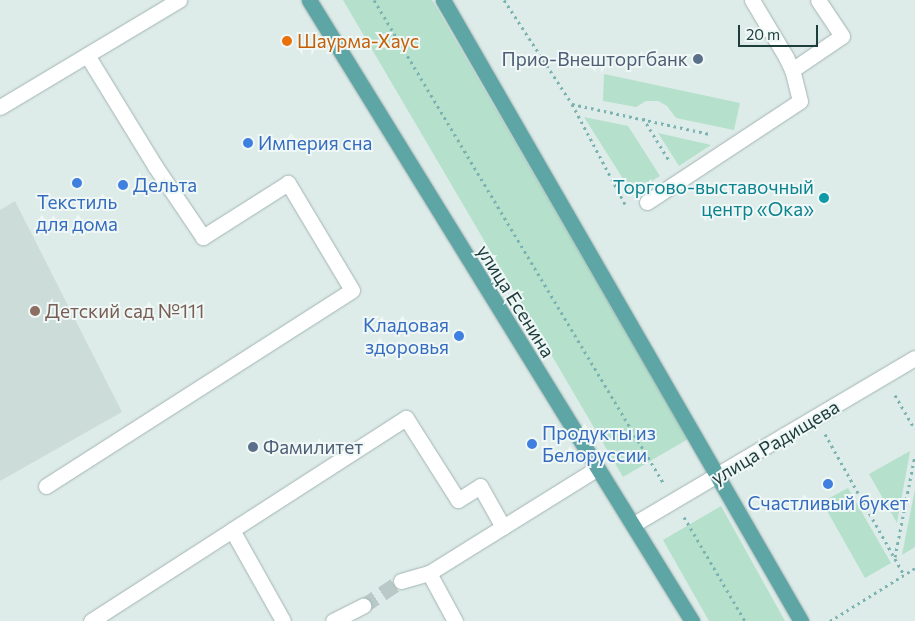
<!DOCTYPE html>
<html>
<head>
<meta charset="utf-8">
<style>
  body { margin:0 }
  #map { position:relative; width:915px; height:621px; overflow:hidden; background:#deece9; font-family:Commissioner,sans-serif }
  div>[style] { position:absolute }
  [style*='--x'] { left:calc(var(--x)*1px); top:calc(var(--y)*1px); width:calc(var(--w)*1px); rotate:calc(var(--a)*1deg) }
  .built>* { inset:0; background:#ccdcd9 }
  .green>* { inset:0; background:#b4e0cc }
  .minor-tunnel>* { height:15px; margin-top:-7.5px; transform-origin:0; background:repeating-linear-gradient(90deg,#b8c9c7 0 15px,transparent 0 23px) }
  .path>* { height:3px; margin-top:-1.5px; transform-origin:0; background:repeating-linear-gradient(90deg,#7bb3b1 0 2.5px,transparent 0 6.5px) }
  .roads { filter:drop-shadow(0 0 1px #a1b4b2) drop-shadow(0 0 1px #a1b4b2) }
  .minor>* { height:15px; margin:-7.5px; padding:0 7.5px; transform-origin:7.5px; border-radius:7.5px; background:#fff }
  .major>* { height:15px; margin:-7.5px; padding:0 7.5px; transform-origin:7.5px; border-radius:7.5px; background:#5ea5a6 }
  .dots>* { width:14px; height:14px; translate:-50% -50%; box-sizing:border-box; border:2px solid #eff8f6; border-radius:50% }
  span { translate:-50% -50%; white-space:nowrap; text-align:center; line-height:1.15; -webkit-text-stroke:4px #eff8f6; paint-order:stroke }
  .food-label { font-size:19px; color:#c56008 }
  .left { translate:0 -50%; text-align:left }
  .service-label { font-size:19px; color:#4e5e75 }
  .right { translate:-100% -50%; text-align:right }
  .shop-label { font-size:19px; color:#366cbe }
  .culture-label { font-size:19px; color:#0d838f }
  .street-label { font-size:19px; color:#1e3d3d }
  .education-label { font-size:19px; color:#785e54 }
  .scale { position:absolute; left:738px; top:25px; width:80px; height:22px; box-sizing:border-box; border:2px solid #1e3d3d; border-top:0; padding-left:6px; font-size:15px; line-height:18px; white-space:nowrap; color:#1e3d3d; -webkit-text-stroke:4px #eff8f6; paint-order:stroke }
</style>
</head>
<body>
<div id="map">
  <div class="built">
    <i style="clip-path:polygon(15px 201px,122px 412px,0 481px,0 210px)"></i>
  </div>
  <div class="green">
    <i style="clip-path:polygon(343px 0,432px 0,688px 439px,623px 477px)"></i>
    <i style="clip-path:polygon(604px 74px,740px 103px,734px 130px,676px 118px,667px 106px,658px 101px,646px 101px,636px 107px,603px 101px)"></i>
    <i style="clip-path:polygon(584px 117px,628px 126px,660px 176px,632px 193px)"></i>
    <i style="clip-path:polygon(658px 133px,711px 145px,679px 166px)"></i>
    <i style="clip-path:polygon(910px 451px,897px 523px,869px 474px)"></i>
    <i style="clip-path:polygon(848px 488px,891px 563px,865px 578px,822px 502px)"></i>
    <i style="clip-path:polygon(915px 489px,915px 547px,902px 555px)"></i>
    <i style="clip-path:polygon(721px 506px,785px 621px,709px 621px,663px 540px)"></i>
  </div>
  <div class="minor-tunnel">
    <i style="--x:363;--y:606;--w:45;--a:-33.3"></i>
  </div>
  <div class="path">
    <i style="--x:374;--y:0;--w:564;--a:59.07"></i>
    <i style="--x:504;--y:0;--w:124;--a:56.8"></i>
    <i style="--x:572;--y:104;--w:115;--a:62.1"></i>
    <i style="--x:572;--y:104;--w:141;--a:12.3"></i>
    <i style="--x:643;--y:118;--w:52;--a:58.5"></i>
    <i style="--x:895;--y:395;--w:39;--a:60"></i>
    <i style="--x:825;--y:434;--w:162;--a:60.7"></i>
    <i style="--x:684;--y:517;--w:121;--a:59.6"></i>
    <i style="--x:895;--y:557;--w:104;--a:-78.9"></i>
    <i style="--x:830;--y:621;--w:100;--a:-31.9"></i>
  </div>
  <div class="roads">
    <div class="minor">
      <i style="--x:752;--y:0;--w:66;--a:59.2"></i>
      <i style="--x:786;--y:57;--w:14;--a:65"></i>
      <i style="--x:0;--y:107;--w:209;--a:-30.9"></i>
      <i style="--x:647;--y:202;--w:183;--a:-33.4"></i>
      <i style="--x:800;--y:101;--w:32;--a:-104"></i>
      <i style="--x:792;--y:70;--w:60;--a:-34.2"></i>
      <i style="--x:842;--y:36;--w:43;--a:-123.7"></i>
      <i style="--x:46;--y:486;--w:363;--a:-32.6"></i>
      <i style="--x:352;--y:290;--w:125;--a:-120.9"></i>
      <i style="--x:288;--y:183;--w:101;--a:147.6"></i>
      <i style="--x:203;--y:237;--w:86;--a:-124.1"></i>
      <i style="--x:155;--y:166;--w:130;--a:-121.5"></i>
      <i style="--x:634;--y:524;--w:326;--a:-30.6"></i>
      <i style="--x:232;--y:530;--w:207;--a:-32.8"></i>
      <i style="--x:406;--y:418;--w:97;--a:57.6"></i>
      <i style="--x:458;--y:500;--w:26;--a:-32"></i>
      <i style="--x:480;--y:486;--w:47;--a:60.7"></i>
      <i style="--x:429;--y:573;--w:55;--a:61.6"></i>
      <i style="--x:401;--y:581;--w:29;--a:-16"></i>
      <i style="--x:429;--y:573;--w:197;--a:-31.9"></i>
      <i style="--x:91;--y:621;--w:168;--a:-32.8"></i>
      <i style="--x:232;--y:530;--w:104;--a:60.7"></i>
      <i style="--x:333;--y:621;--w:34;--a:-27"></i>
    </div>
    <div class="major">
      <i style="--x:309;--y:0;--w:730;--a:58.34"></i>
      <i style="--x:443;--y:0;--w:717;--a:60.04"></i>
    </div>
  </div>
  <div class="dots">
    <i style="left:287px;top:41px;background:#e8710a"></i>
    <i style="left:698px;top:59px;background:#5c6f8a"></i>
    <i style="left:248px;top:143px;background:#3f7fe0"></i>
    <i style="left:77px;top:183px;background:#3f7fe0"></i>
    <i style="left:123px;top:185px;background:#3f7fe0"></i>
    <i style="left:824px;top:198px;background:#0f9aa8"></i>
    <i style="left:35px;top:311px;background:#8d6e63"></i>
    <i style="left:459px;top:336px;background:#3f7fe0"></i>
    <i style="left:532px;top:444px;background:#3f7fe0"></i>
    <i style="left:253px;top:447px;background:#5c6f8a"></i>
    <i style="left:828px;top:484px;background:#3f7fe0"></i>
  </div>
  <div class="food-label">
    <span class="left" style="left:297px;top:41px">Шаурма-Хаус</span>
  </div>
  <div class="service-label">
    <span class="right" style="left:688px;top:59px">Прио-Внешторгбанк</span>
    <span class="left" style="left:263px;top:447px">Фамилитет</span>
  </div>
  <div class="shop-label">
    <span class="left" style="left:258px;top:143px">Империя сна</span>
    <span class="left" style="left:133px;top:185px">Дельта</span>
    <span style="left:77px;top:213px">Текстиль<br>для дома</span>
    <span class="right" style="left:449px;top:336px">Кладовая<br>здоровья</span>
    <span class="left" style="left:542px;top:444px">Продукты из<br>Белоруссии</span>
    <span style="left:828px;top:503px">Счастливый букет</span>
  </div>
  <div class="culture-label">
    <span class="right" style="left:814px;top:198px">Торгово-выставочный<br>центр «Ока»</span>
  </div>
  <div class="street-label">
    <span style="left:516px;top:301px;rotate:58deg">улица Есенина</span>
    <span style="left:775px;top:442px;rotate:-31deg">улица Радищева</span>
  </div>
  <div class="education-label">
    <span class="left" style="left:45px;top:311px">Детский сад №111</span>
  </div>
  <div class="scale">20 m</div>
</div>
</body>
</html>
